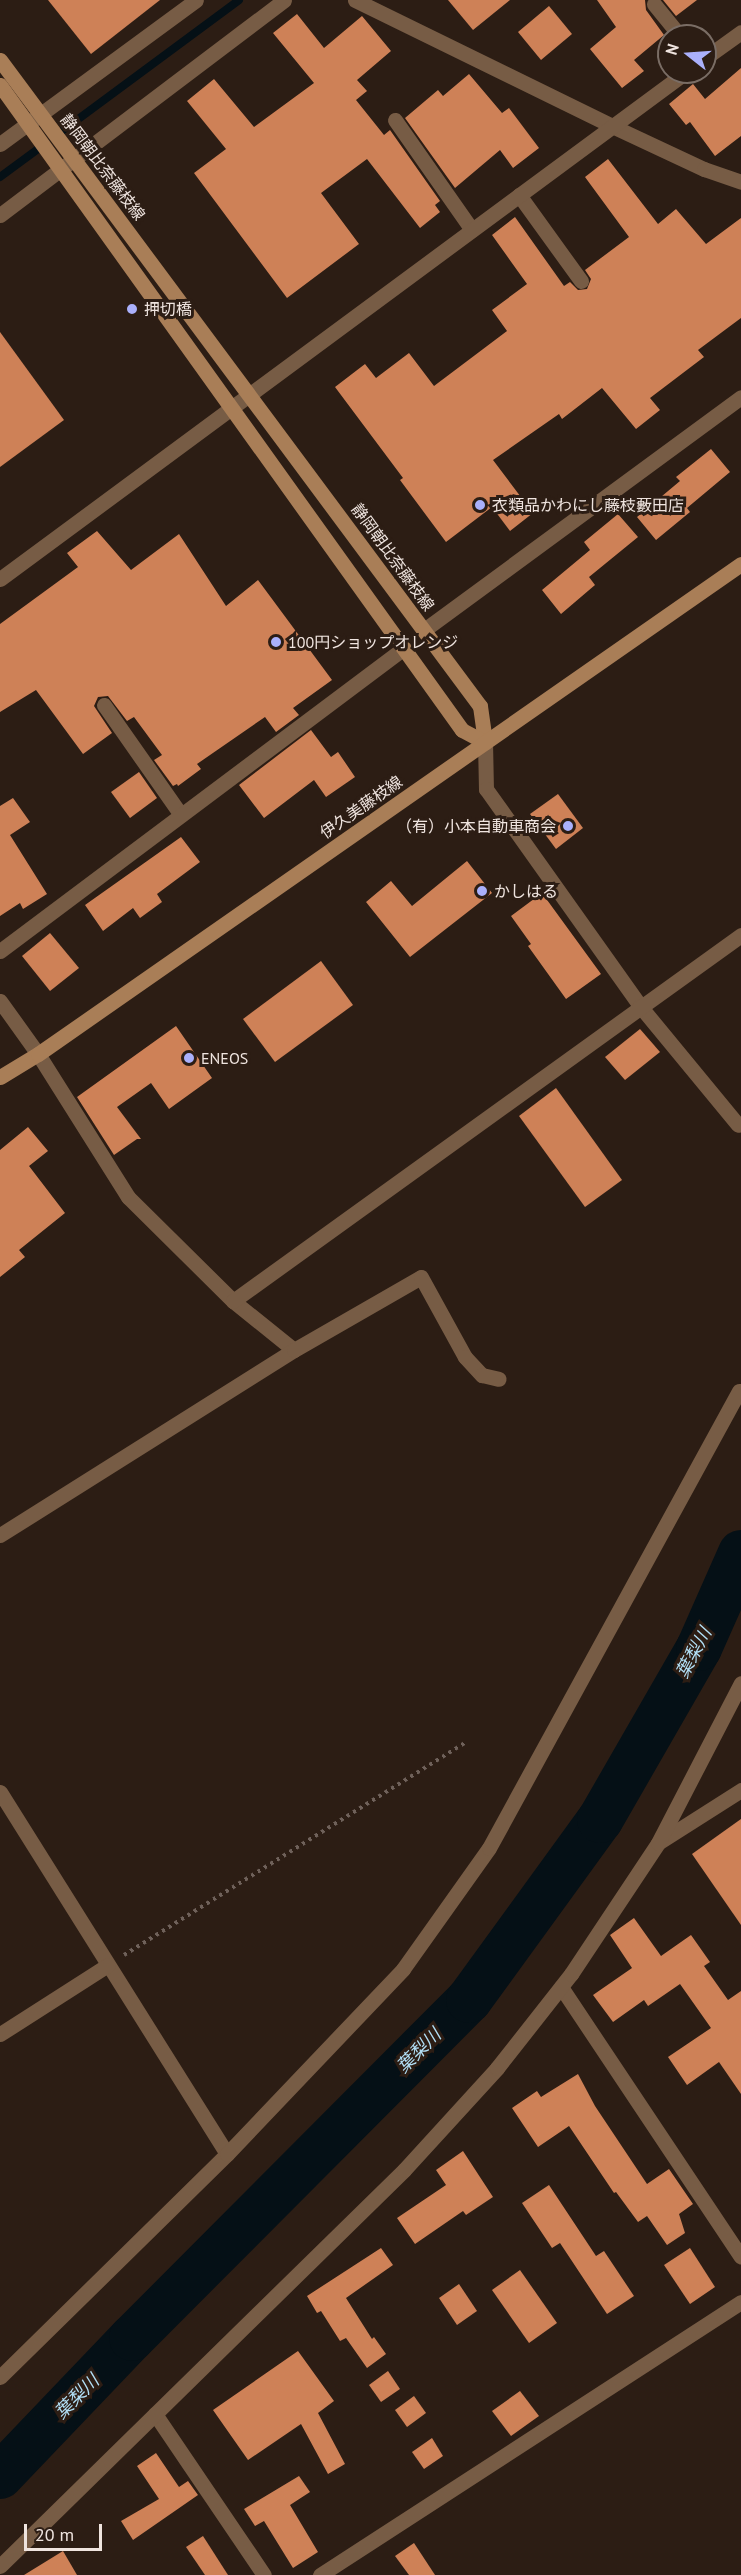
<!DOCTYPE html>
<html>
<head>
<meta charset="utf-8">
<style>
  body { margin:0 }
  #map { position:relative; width:741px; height:2575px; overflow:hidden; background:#2c1d14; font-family:"PT Sans","Noto Sans JP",sans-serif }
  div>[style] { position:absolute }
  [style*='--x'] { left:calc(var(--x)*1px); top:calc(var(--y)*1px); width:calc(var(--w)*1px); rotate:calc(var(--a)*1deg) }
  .stream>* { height:8px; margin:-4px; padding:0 4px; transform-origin:4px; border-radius:4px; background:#051016 }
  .river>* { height:46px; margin:-23px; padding:0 23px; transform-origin:23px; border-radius:23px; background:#051016 }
  .building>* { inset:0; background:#ce8157 }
  .path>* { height:4px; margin-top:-2px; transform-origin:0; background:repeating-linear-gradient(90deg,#6f615a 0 3px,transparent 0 7.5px) }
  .minor>* { height:15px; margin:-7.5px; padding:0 7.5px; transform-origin:7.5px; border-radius:7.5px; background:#775c45 }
  .secondary>* { height:15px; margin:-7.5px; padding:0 7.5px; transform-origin:7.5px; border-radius:7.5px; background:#a97e57 }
  .dots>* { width:16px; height:16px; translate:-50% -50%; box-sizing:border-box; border:3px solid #2c1d14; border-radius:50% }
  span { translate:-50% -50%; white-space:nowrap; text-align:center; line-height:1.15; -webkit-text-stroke:6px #2c1d14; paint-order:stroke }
  .street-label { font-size:16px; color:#efe4df }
  .poi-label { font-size:16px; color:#efe4df }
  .left { translate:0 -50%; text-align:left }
  .right { translate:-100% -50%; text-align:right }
  .water-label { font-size:18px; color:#b1def5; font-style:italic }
  .north { position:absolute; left:657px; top:24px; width:60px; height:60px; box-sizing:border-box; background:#2c1d14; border:2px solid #7a6d65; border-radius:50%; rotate:287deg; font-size:16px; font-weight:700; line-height:24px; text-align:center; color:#efe4df }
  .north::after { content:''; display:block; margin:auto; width:21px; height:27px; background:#aab0fb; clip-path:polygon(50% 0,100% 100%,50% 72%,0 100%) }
  .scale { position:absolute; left:24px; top:2524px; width:78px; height:27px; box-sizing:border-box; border:3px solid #efe4df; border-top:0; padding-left:8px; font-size:18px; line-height:21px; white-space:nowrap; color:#efe4df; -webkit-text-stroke:4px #2c1d14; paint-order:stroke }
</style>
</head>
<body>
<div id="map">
  <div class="stream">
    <i style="--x:54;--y:137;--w:230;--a:-36.5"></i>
    <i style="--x:0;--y:177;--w:56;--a:-36.3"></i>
  </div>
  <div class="river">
    <i style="--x:0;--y:2476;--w:191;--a:-46.3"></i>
    <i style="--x:132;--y:2338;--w:477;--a:-45.1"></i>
    <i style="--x:469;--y:2000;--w:223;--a:-54"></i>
    <i style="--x:600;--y:1820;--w:198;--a:-60.1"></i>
    <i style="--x:699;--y:1648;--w:104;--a:-66.1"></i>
  </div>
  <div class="building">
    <i style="clip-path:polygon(48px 0,160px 0,91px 54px)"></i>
    <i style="clip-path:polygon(448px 0,510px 0,473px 30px)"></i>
    <i style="clip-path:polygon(597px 0,645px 0,646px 10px,664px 35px,634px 60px,644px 71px,622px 88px,590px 49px,616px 27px)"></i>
    <i style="clip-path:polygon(663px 0,697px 0,676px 16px)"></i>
    <i style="clip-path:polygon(549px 6px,572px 34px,541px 60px,518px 32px)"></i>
    <i style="clip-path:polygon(297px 14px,324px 48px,362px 16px,391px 51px,357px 80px,367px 91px,356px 100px,384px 135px,390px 130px,440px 201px,435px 205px,440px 212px,420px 228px,367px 159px,321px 193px,359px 244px,287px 298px,194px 173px,226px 149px,187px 101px,214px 79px,254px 127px,314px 83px,273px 33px)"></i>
    <i style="clip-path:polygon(741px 68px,741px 136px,715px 156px,690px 122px,686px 125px,669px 104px,693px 84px,705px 99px)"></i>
    <i style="clip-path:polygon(469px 74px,502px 113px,509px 108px,539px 148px,513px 168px,500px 150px,455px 188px,405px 118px,438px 90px,443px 96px)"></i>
    <i style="clip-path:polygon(608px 159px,658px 224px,676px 209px,706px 244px,741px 218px,741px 318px,698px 350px,704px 357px,650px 398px,660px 410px,636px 429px,602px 388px,562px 419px,559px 414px,493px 460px,533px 513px,510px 531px,492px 507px,446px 542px,400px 480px,403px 478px,335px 387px,365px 364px,376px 378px,409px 353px,434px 386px,507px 331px,492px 310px,527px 284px,492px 235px,515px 217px,564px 286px,570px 282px,578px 290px,587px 289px,591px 279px,585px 270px,629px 237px,585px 177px)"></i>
    <i style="clip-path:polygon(0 332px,64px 420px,0 467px)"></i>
    <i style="clip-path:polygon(711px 449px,730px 472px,687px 508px,690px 512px,656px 540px,637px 517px,680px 481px,676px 477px)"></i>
    <i style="clip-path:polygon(618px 514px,638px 537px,589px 577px,595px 585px,561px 614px,542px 590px,590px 550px,584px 542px)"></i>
    <i style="clip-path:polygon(97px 531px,131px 570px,179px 534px,226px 606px,258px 580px,332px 680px,293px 708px,299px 715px,276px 732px,265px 717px,197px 764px,201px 769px,178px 786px,177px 784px,173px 786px,154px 760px,162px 755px,134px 717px,127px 721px,108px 696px,98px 697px,94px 706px,112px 733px,83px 754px,36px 690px,0 712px,0 624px,78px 567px,67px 553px)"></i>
    <i style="clip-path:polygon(311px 730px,331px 757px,338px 752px,355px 777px,326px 797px,314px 780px,264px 818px,239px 785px)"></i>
    <i style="clip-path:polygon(139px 772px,157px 798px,130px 818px,111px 792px)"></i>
    <i style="clip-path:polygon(558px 794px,583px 828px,556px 849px,530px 814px)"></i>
    <i style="clip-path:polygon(13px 798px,30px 822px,10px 835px,47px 894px,23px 909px,20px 903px,0 916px,0 806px)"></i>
    <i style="clip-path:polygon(181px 837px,200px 862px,157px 894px,162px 902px,140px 918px,133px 908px,103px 931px,85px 905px)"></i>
    <i style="clip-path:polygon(467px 861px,492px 893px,410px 957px,366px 902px,391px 881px,412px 906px)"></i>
    <i style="clip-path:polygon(542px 893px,601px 974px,566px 999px,528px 946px,531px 944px,511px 916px)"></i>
    <i style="clip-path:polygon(50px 933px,79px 968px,50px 991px,22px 956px)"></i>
    <i style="clip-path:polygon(321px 961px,353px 1005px,275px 1062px,243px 1019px)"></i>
    <i style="clip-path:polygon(176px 1026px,212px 1078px,169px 1109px,151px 1083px,117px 1107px,141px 1139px,137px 1139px,114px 1155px,77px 1097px)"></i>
    <i style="clip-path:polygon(640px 1029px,660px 1052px,625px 1080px,605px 1057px)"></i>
    <i style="clip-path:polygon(556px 1088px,622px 1180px,585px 1207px,519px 1116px)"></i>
    <i style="clip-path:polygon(28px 1127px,48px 1151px,29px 1166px,65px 1213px,19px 1250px,25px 1257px,0 1277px,0 1150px)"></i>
    <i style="clip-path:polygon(741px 1819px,741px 1925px,692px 1854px)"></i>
    <i style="clip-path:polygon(634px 1918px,661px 1956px,691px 1935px,710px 1962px,704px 1966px,728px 2000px,741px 1991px,741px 2094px,719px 2062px,687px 2085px,668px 2057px,711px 2028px,680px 1984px,648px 2006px,644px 2000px,613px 2022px,593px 1995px,632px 1968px,610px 1935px)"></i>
    <i style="clip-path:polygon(578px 2074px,595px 2106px,647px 2184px,669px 2169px,693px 2204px,679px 2214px,685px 2233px,667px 2245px,647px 2216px,638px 2222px,616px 2192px,614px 2193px,569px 2126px,538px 2147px,512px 2108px,537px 2091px,541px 2097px)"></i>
    <i style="clip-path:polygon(463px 2151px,493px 2197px,466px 2215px,463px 2211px,415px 2244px,397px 2218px,446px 2185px,436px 2170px)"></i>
    <i style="clip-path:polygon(549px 2185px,596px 2256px,604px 2251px,634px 2296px,607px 2314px,560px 2243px,552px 2248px,522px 2203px)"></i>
    <i style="clip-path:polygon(381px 2248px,393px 2265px,346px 2298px,372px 2339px,374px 2337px,386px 2354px,367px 2368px,346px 2338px,340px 2341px,321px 2311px,317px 2313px,307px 2296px)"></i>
    <i style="clip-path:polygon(690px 2248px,715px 2287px,690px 2304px,664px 2265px)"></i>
    <i style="clip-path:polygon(520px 2270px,557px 2323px,529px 2343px,492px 2290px)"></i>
    <i style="clip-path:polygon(459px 2284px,477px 2311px,457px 2325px,439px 2298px)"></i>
    <i style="clip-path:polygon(298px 2351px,334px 2401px,318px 2413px,345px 2464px,328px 2474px,301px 2424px,248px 2460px,213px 2410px)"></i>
    <i style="clip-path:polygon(388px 2371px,400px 2389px,381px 2402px,369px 2385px)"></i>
    <i style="clip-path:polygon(520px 2391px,539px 2416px,511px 2436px,492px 2411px)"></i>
    <i style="clip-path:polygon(414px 2396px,426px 2413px,407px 2427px,395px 2410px)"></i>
    <i style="clip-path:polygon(432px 2438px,443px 2456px,424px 2469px,412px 2452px)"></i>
    <i style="clip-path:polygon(156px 2453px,179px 2487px,188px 2481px,198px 2495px,133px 2540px,121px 2521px,159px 2499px,137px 2466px)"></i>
    <i style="clip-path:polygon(299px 2476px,310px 2492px,290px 2505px,318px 2552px,293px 2568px,264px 2521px,255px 2526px,244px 2509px)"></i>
    <i style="clip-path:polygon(203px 2536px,228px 2575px,205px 2575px,186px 2547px)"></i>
    <i style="clip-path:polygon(414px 2543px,435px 2575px,409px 2575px,395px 2556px)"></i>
    <i style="clip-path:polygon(63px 2551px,77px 2575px,24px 2575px)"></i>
  </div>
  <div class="path">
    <i style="--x:124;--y:1955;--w:401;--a:-31.9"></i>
  </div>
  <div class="minor">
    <i style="--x:355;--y:0;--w:286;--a:26.1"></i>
    <i style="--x:612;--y:126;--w:102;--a:25.1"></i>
    <i style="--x:704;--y:169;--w:39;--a:19"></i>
    <i style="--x:654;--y:4;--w:41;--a:50.9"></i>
    <i style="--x:705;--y:58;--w:44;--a:-35.8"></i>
    <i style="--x:395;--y:120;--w:134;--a:55"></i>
    <i style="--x:0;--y:144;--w:243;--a:-36.3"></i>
    <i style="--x:519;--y:195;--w:106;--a:54.2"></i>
    <i style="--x:0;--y:215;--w:356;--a:-37.1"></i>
    <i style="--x:0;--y:579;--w:853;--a:-36.47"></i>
    <i style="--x:424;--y:630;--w:393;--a:-36.3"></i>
    <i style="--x:104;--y:705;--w:134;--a:55"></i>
    <i style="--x:485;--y:742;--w:47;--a:88.8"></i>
    <i style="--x:486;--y:789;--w:266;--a:54.6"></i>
    <i style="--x:640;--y:1006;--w:154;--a:50.5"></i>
    <i style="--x:0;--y:951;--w:505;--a:-36.87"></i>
    <i style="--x:0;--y:1001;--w:65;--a:54.4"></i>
    <i style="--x:38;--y:1054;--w:169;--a:57.8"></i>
    <i style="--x:128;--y:1197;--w:148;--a:44.7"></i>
    <i style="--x:233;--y:1301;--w:78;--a:38.8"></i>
    <i style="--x:233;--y:1301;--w:626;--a:-35.77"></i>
    <i style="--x:0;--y:1535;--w:347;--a:-32.2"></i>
    <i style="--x:294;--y:1350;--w:146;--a:-29.9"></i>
    <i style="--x:421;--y:1277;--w:91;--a:61.2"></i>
    <i style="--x:465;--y:1357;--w:25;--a:47"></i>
    <i style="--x:482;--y:1375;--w:17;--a:13"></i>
    <i style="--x:0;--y:1792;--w:427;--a:57.9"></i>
    <i style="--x:661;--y:1841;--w:95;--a:-32.5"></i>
    <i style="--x:561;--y:1987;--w:324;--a:56.3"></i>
    <i style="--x:0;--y:2034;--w:128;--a:-32.6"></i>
    <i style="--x:0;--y:2377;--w:318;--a:-44.5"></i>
    <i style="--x:227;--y:2154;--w:255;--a:-46.4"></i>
    <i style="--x:403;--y:1969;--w:148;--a:-54.6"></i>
    <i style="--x:489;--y:1848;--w:521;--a:-61.32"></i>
    <i style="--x:155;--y:2414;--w:194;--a:55.9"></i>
    <i style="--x:0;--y:2566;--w:566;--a:-44.43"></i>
    <i style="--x:404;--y:2170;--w:138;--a:-47.6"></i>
    <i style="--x:497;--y:2068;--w:120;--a:-51.8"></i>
    <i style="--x:571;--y:1974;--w:157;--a:-56.4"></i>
    <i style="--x:658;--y:1843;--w:180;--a:-62.6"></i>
    <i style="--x:320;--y:2575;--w:502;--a:-32.96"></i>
  </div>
  <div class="secondary">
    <i style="--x:0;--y:60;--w:805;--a:53.39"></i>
    <i style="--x:480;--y:706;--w:36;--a:82"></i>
    <i style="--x:0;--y:85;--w:793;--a:54.39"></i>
    <i style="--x:462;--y:730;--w:26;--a:28"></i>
    <i style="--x:0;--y:1077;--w:44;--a:-31.2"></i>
    <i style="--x:38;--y:1054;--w:857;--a:-34.88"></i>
  </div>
  <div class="dots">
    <i style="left:132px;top:309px;background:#aab0fb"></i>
    <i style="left:480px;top:505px;background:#aab0fb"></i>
    <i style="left:276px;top:642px;background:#aab0fb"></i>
    <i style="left:568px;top:826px;background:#aab0fb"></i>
    <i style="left:482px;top:891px;background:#aab0fb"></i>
    <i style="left:189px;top:1058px;background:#aab0fb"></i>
  </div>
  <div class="street-label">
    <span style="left:103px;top:167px;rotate:53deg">静岡朝比奈藤枝線</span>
    <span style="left:393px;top:557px;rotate:54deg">静岡朝比奈藤枝線</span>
    <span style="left:361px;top:807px;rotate:-35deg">伊久美藤枝線</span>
  </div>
  <div class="poi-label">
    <span class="left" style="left:144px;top:309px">押切橋</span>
    <span class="left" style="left:492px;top:505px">衣類品かわにし藤枝藪田店</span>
    <span class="left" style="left:288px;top:642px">100円ショップオレンジ</span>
    <span class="right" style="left:556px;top:826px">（有）小本自動車商会</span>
    <span class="left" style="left:494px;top:891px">かしはる</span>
    <span class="left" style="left:201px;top:1058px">ENEOS</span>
  </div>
  <div class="water-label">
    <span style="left:694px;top:1653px;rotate:-62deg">葉梨川</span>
    <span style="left:419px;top:2051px;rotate:-45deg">葉梨川</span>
    <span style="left:77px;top:2397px;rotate:-45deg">葉梨川</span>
  </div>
  <div class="north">N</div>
  <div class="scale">20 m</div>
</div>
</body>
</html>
